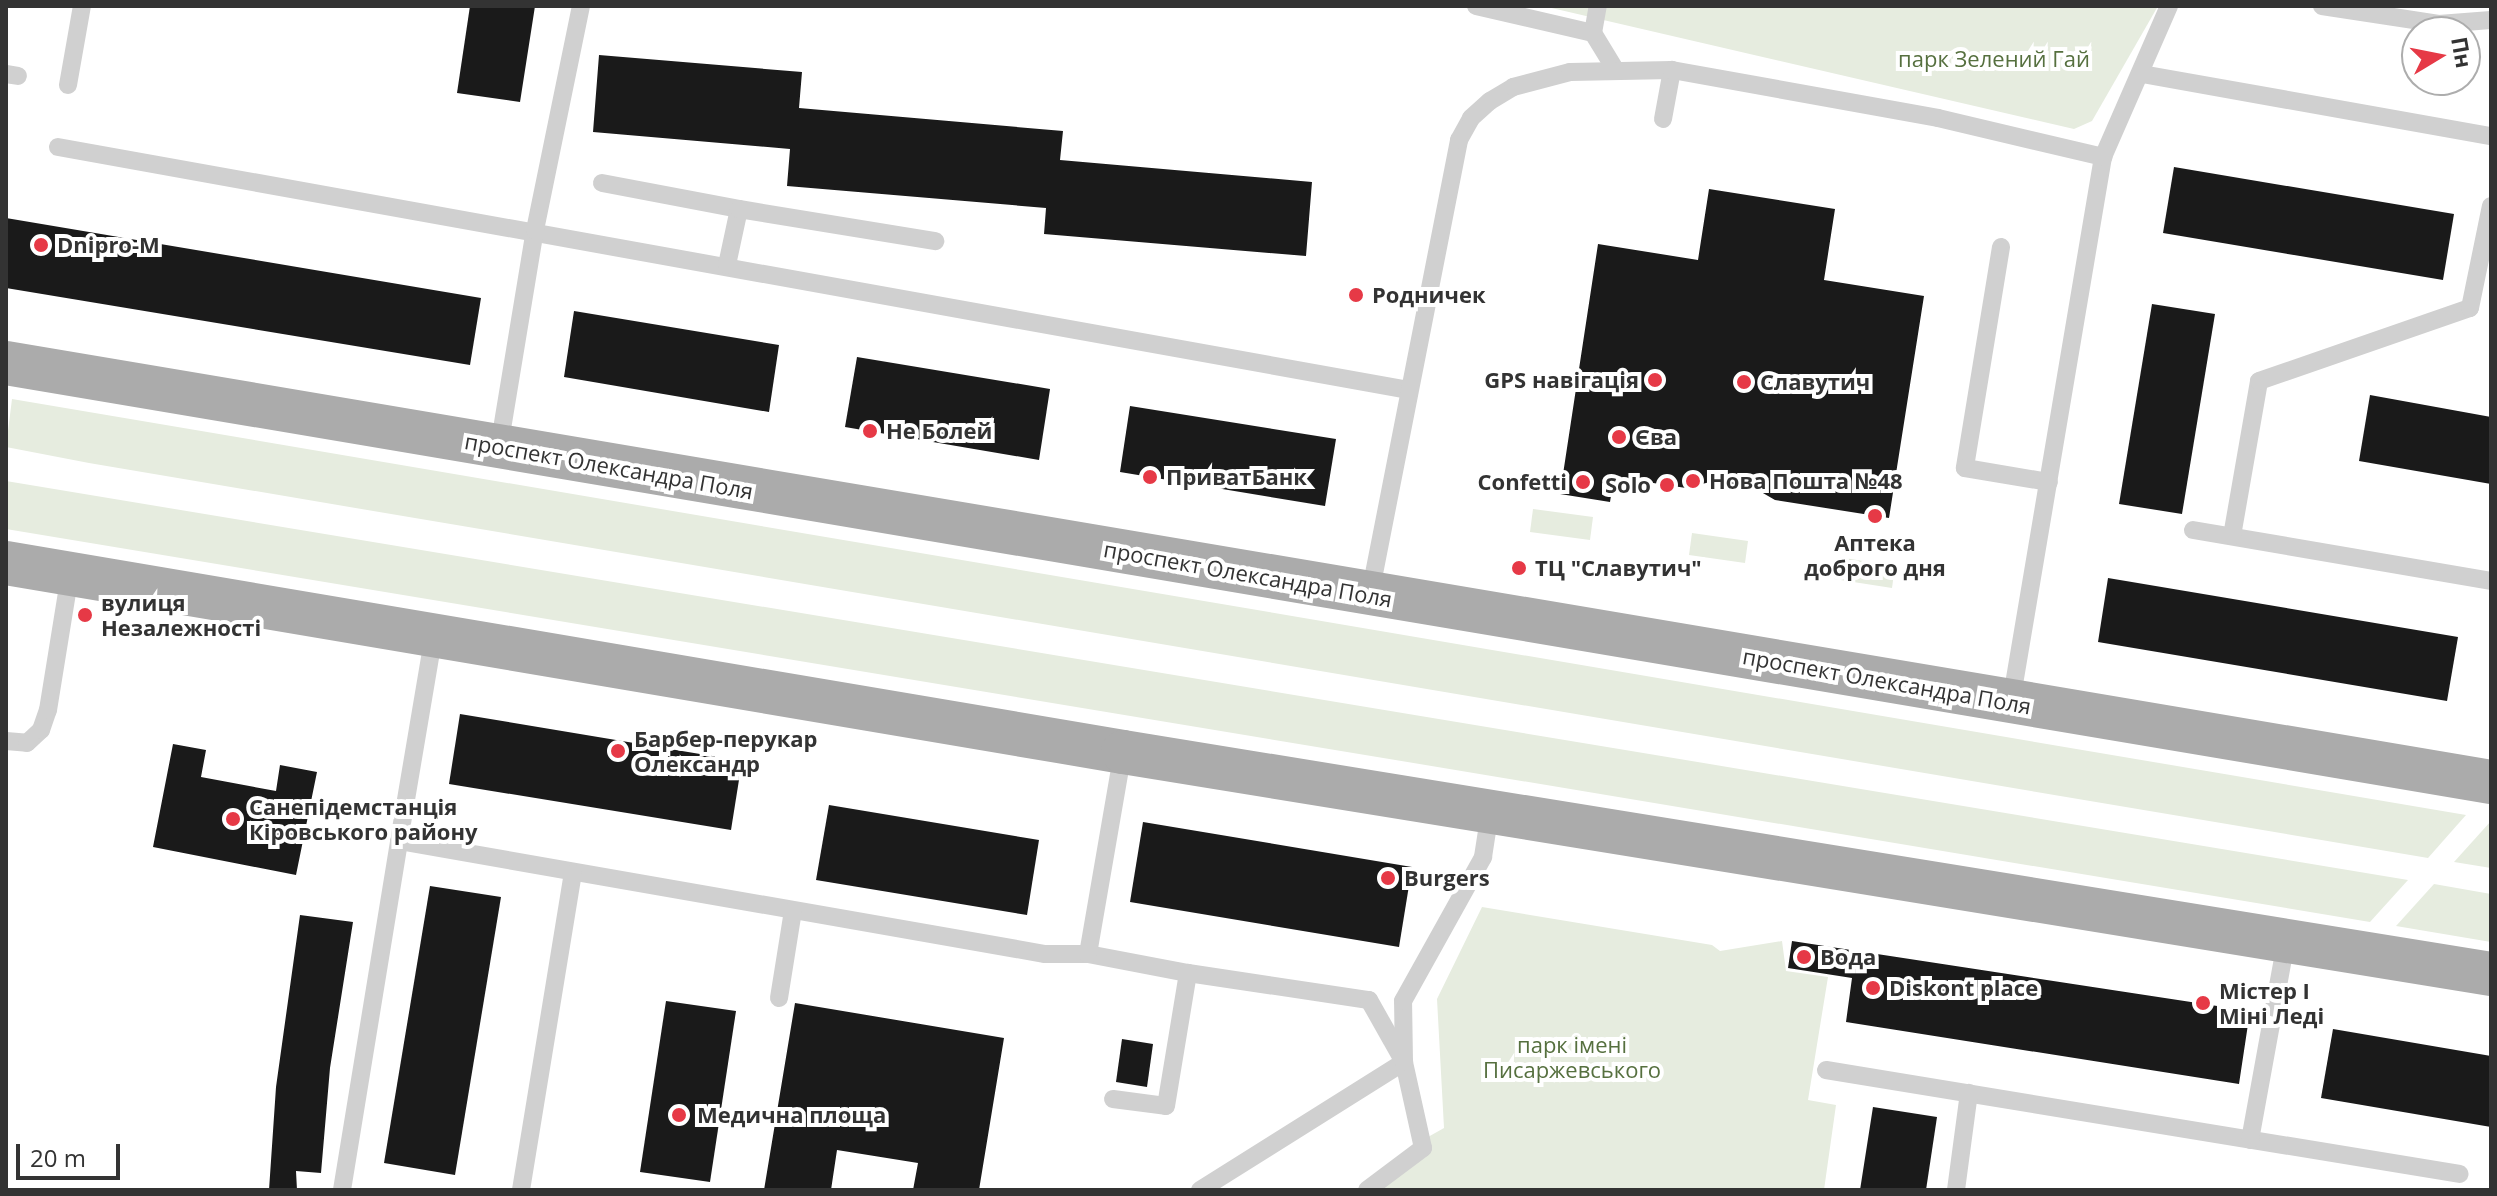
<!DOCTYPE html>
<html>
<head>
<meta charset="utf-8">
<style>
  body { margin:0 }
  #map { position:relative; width:2497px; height:1196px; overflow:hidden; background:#fff; font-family:"Open Sans",sans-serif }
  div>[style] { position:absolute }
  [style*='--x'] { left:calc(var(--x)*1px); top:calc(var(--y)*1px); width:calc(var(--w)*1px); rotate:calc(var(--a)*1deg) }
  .green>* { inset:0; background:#e6ecdf }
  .building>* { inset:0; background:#1a1a1a }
  .lane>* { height:18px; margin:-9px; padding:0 9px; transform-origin:9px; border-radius:9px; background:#d0d0d0 }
  .primary>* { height:44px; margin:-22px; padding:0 22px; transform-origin:22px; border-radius:22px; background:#ababab }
  .dots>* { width:22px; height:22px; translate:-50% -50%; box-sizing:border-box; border:4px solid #fff; border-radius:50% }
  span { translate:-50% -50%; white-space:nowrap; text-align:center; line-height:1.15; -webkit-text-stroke:8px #fff; paint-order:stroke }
  .park-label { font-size:22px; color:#56703f }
  .poi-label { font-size:22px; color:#333; font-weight:700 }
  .left { translate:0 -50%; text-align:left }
  .right { translate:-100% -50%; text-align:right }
  .street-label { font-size:22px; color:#333 }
  .frame { position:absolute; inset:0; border:8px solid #333; pointer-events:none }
  .north { position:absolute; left:2401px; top:16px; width:80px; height:80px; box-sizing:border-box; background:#fff; border:2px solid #adadad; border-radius:50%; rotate:80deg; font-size:22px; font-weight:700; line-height:32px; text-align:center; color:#333 }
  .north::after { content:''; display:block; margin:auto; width:28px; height:36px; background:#e63946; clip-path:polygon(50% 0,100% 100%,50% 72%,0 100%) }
  .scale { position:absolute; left:16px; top:1144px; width:104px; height:36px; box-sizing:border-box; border:4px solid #333; border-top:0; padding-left:10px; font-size:24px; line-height:28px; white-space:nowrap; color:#333; -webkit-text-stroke:6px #fff; paint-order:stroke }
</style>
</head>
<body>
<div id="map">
  <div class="green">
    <i style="clip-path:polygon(1543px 6px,2158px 6px,2092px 121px,2074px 129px)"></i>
    <i style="clip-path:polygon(12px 399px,2466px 815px,2428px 858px,89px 463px,6px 447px)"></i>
    <i style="clip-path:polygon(6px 481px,2408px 880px,2370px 922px,6px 529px)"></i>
    <i style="clip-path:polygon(1533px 509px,1593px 517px,1590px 540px,1530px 532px)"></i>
    <i style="clip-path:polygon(1692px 533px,1748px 541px,1745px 563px,1689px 555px)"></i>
    <i style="clip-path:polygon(1838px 557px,1895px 566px,1892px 588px,1834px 579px)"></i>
    <i style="clip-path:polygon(2491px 821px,2491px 868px,2454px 862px)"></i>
    <i style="clip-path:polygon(2434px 884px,2491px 894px,2491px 942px,2396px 926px)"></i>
    <i style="clip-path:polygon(1482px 907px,1712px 945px,1720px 951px,1782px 941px,1786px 971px,1828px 977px,1808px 1100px,1836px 1105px,1824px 1190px,1365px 1190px,1428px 1137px,1444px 1128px,1437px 999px)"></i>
  </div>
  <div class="building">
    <i style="clip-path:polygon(470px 6px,535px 6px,520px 102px,457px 93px)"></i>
    <i style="clip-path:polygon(599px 55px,802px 72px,799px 108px,1063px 131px,1060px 160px,1312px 182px,1306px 256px,1044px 234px,1046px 208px,787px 186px,790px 149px,593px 132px)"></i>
    <i style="clip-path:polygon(2174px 167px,2454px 214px,2443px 280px,2163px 233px)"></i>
    <i style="clip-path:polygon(1709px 189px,1835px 209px,1824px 280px,1924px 296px,1889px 518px,1775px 500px,1756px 489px,1710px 482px,1686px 488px,1614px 477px,1610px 502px,1560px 494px,1598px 244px,1698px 260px)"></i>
    <i style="clip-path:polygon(6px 218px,481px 298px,470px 365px,6px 288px)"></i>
    <i style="clip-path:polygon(2152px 304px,2215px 314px,2182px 514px,2119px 504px)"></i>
    <i style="clip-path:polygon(574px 311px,779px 345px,769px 412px,564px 377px)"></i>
    <i style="clip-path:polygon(857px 357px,1050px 389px,1039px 460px,845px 427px)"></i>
    <i style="clip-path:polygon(2370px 395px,2491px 417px,2491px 484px,2359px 461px)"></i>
    <i style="clip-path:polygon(1130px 406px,1336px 439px,1325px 506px,1120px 472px)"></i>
    <i style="clip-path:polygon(2108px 578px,2458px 637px,2447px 701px,2098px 642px)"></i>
    <i style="clip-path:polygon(460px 714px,742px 761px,731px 830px,449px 784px)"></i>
    <i style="clip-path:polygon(173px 744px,206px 750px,201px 777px,276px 791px,280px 765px,317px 772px,296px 875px,153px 847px)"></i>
    <i style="clip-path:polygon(829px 805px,1039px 840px,1027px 915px,816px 880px)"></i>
    <i style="clip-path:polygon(1143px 822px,1412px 867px,1399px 947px,1130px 902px)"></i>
    <i style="clip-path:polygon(430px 886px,501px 897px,455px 1175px,384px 1163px)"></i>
    <i style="clip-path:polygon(300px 915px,353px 922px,330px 1068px,321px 1173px,296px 1171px,297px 1190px,269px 1190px,276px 1087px)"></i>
    <i style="clip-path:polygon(1792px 941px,2250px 1011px,2239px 1084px,1846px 1022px,1852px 978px,1788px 968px)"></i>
    <i style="clip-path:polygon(666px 1001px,736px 1011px,710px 1182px,640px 1172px)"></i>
    <i style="clip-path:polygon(795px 1003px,1004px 1038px,979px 1190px,913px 1190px,918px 1163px,837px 1150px,831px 1190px,764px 1190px)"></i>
    <i style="clip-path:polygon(2333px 1029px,2491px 1056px,2491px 1127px,2321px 1098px)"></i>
    <i style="clip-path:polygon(1122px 1039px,1153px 1044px,1147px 1087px,1116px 1082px)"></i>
    <i style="clip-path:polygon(1873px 1107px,1937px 1117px,1926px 1190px,1860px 1190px)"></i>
  </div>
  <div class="lane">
    <i style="--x:1476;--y:6;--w:120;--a:13"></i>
    <i style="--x:1593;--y:33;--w:42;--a:58.6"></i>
    <i style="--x:2322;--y:6;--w:118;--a:8.7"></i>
    <i style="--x:2439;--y:24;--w:52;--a:-4.4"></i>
    <i style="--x:1593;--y:33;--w:27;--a:-80"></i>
    <i style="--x:6;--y:74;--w:12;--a:9"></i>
    <i style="--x:2142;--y:74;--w:354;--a:10.1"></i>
    <i style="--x:68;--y:85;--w:80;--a:-80"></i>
    <i style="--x:1663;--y:119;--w:50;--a:-79.6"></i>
    <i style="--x:58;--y:147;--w:1373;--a:10.2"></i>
    <i style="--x:602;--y:183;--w:139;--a:10.7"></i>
    <i style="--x:739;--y:209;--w:57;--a:102.1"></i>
    <i style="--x:739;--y:209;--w:199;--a:9.3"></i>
    <i style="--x:2001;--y:247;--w:224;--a:99.3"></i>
    <i style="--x:1965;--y:468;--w:85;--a:9.5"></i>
    <i style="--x:499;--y:447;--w:220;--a:-80.6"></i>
    <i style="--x:535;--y:230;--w:229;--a:-78.4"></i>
    <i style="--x:2193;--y:530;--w:302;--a:9.7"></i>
    <i style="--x:2232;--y:536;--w:157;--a:-80.1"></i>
    <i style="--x:2259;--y:381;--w:223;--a:-19.1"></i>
    <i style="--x:2470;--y:308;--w:104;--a:-78.4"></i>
    <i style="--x:1370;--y:594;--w:463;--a:-78.9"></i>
    <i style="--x:1459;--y:140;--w:25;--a:-61"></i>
    <i style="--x:1471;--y:118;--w:25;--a:-42"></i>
    <i style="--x:1490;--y:101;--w:27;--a:-31"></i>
    <i style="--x:1513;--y:87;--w:59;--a:-14.7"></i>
    <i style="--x:1570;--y:72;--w:102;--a:-1.1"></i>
    <i style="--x:1672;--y:70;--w:270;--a:10.2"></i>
    <i style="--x:1938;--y:118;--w:170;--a:13.3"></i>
    <i style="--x:434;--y:634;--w:210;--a:99.6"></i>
    <i style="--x:399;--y:841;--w:656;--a:9.92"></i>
    <i style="--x:1045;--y:954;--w:43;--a:0"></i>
    <i style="--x:1088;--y:954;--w:102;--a:10.8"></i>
    <i style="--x:1188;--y:973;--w:183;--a:8.5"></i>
    <i style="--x:1369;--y:1000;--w:71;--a:60.6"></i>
    <i style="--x:2011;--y:702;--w:553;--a:-80.42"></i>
    <i style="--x:2103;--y:157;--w:165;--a:-66.4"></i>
    <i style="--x:6;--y:741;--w:21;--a:5"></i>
    <i style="--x:27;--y:743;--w:19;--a:-43"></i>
    <i style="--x:41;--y:730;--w:21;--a:-71"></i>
    <i style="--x:48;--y:710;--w:138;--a:-80.8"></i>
    <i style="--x:1088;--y:954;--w:205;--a:-80.2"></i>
    <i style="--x:779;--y:998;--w:88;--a:-80.9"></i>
    <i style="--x:1826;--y:1070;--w:642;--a:9.32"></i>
    <i style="--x:1113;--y:1099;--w:53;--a:7.5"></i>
    <i style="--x:1166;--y:1106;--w:135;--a:-80.6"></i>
    <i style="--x:2250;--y:1140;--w:202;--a:-79.7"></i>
    <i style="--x:342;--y:1190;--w:354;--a:-80.7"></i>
    <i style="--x:521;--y:1190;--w:321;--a:-80.7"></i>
    <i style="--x:1200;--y:1190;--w:241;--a:-32.1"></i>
    <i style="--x:1367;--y:1190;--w:70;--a:-36.9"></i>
    <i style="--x:1423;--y:1148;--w:88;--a:-102.5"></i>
    <i style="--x:1404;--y:1062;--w:61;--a:-90.9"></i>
    <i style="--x:1403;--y:1001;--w:165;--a:-60.9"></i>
    <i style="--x:1483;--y:857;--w:46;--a:-81.2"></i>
    <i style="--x:1956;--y:1190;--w:98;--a:-82.4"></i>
  </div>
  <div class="primary">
    <i style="--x:6;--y:363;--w:2520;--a:9.57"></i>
    <i style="--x:6;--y:563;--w:1133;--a:9.6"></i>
    <i style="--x:1123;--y:752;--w:1386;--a:9.22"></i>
  </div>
  <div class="dots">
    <i style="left:41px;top:245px;background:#e63946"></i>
    <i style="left:1356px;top:295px;background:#e63946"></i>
    <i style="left:1655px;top:380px;background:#e63946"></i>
    <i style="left:1744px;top:382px;background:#e63946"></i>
    <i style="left:870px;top:431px;background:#e63946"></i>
    <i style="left:1619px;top:437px;background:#e63946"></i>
    <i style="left:1150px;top:477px;background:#e63946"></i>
    <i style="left:1693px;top:481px;background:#e63946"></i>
    <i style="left:1583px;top:482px;background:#e63946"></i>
    <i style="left:1667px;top:485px;background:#e63946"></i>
    <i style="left:1875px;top:516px;background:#e63946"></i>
    <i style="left:1519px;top:568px;background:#e63946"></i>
    <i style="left:85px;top:615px;background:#e63946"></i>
    <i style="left:618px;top:751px;background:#e63946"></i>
    <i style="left:233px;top:819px;background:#e63946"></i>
    <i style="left:1388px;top:878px;background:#e63946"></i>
    <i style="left:1804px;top:957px;background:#e63946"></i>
    <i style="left:1873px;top:988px;background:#e63946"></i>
    <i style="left:2203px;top:1003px;background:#e63946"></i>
    <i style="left:679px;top:1115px;background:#e63946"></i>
  </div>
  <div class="park-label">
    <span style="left:1994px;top:59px">парк Зелений Гай</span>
    <span style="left:1572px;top:1057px">парк імені<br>Писаржевського</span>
  </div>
  <div class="poi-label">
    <span class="left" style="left:57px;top:245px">Dnipro-M</span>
    <span class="left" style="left:1372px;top:295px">Родничек</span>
    <span class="right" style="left:1639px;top:380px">GPS навігація</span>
    <span class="left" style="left:1760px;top:382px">Славутич</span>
    <span class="left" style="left:886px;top:431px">Не Болей</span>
    <span class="left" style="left:1635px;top:437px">Єва</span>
    <span class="left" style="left:1166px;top:477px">ПриватБанк</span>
    <span class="left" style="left:1709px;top:481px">Нова Пошта №48</span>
    <span class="right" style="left:1567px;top:482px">Confetti</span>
    <span class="right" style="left:1651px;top:485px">Solo</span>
    <span style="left:1875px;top:555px">Аптека<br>доброго дня</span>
    <span class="left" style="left:1535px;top:568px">ТЦ "Славутич"</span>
    <span class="left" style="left:101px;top:615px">вулиця<br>Незалежності</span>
    <span class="left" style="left:634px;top:751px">Барбер-перукар<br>Олександр</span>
    <span class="left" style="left:249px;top:819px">Санепідемстанція<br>Кіровського району</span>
    <span class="left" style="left:1404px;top:878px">Burgers</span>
    <span class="left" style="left:1820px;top:957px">Вода</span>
    <span class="left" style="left:1889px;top:988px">Diskont place</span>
    <span class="left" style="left:2219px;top:1003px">Містер І<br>Міні Леді</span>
    <span class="left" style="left:697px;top:1115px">Медична площа</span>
  </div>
  <div class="street-label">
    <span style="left:609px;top:466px;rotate:10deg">проспект Олександра Поля</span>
    <span style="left:1248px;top:574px;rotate:10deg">проспект Олександра Поля</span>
    <span style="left:1887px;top:681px;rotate:10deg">проспект Олександра Поля</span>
  </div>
  <div class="frame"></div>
  <div class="north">Пн</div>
  <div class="scale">20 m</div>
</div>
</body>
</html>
